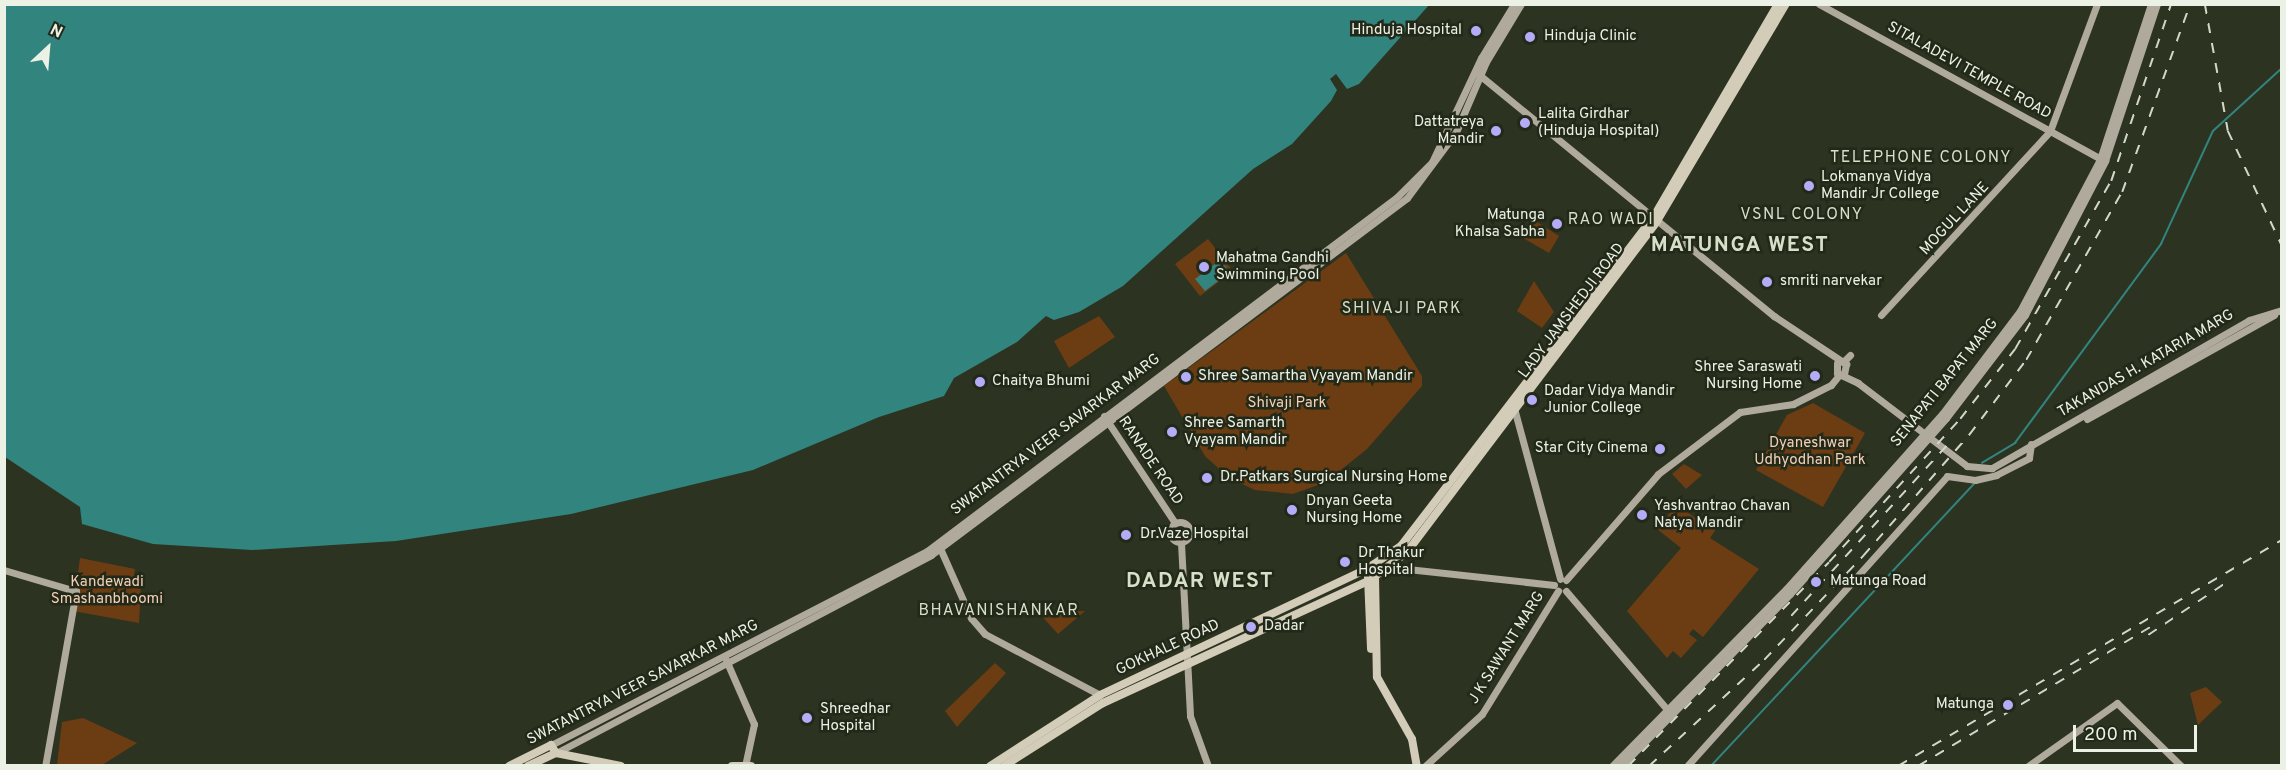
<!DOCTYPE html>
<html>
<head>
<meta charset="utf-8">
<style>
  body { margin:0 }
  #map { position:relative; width:2286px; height:770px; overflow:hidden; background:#2d3321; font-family:Overpass,sans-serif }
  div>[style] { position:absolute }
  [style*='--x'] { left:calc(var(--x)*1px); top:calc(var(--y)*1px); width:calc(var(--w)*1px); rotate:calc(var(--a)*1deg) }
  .green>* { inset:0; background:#6c3d13 }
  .water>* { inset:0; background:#32847f }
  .stream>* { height:1.5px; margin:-0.75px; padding:0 0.75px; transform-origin:0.75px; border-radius:0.75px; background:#32847f }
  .secondary>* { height:7px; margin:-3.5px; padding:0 3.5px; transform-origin:3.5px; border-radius:3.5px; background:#afaa9b }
  .secondary>.ring { margin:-3.5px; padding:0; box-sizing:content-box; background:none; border:7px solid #afaa9b; border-radius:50% }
  .primary>* { height:8px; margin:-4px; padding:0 4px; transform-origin:4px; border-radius:4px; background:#d2ccb8 }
  .rail>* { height:1.5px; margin-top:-0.75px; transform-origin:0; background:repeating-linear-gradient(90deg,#d2d7ca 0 10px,transparent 0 20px) }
  .dots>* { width:16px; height:16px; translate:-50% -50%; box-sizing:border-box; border:3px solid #232918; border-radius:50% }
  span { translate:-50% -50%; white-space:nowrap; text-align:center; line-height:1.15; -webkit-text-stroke:5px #232918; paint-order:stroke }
  .poi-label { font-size:15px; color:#ecf1e5 }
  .right { translate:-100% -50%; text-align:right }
  .left { translate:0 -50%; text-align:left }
  .street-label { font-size:15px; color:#ecf1e5 }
  .park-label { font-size:15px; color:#f3d1b8 }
  .neighbourhood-label { font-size:16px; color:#d6dfc8; letter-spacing:1.5px }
  .district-label { font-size:21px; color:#d6dfc8; font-weight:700; letter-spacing:1.5px }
  .frame { position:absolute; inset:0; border:6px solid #ecf1e5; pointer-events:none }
  .north { position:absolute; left:18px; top:18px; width:60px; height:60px; -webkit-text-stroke:4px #232918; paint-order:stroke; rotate:26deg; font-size:16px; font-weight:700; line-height:24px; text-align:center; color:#ecf1e5 }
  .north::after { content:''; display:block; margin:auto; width:21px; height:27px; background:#ecf1e5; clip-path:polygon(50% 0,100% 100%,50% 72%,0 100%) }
  .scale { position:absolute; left:2073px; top:725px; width:124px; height:27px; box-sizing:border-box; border:3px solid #ecf1e5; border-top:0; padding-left:8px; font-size:18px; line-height:21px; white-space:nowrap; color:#ecf1e5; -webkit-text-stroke:4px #232918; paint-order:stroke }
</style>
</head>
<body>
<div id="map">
  <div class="green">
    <i style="clip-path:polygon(1534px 220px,1559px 236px,1549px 253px,1523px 238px)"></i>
    <i style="clip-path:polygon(1208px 239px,1233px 271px,1200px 296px,1175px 264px)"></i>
    <i style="clip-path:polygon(1346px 253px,1422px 376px,1422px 386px,1367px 449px,1326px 482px,1293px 494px,1255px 490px,1229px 478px,1205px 456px,1164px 386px)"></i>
    <i style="clip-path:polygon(1534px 281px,1554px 312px,1542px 328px,1517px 311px)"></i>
    <i style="clip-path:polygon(1099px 316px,1115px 337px,1069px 368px,1054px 341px)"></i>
    <i style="clip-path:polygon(1813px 403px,1865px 433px,1823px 507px,1756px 470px,1787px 415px)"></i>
    <i style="clip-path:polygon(1684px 464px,1702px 475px,1686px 489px,1672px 474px)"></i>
    <i style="clip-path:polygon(1677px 504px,1703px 524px,1707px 519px,1718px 526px,1710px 538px,1759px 569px,1703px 637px,1693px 629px,1689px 634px,1697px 640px,1681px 658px,1673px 651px,1667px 658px,1627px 611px,1681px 548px,1657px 529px)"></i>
    <i style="clip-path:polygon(80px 558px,135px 569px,133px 582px,141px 585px,139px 623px,73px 611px)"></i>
    <i style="clip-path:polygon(1085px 611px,1058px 634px,1038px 612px)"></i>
    <i style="clip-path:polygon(995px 663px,1006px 673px,957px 727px,945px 711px)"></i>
    <i style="clip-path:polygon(2206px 687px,2222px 702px,2198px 725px,2190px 693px)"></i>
    <i style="clip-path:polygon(83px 718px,137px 743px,102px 765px,57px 765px,62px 722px)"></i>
  </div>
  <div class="water">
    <i style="clip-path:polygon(4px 5px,5px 4px,1429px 5px,1359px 84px,1347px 89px,1336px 74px,1330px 79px,1337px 90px,1331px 101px,1292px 144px,1253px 169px,1123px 286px,1079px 312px,1054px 320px,1046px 316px,1017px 342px,954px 378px,944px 396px,879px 417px,753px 470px,571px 514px,396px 541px,252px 550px,153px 544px,82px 524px,80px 507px,5px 457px)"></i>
    <i style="clip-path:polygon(1220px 260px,1230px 272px,1205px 291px,1195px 279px)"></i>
  </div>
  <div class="stream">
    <i style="--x:1982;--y:463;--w:39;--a:-31"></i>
    <i style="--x:2015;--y:443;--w:247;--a:-53.7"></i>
    <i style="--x:2161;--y:244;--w:124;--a:-65.3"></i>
    <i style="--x:2213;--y:131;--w:93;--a:-42.4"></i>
    <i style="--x:1711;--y:766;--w:388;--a:-47"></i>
  </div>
  <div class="secondary">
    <i style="--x:1819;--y:4;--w:324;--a:28.8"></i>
    <i style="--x:1477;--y:73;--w:384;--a:39.3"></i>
    <i style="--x:1774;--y:316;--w:87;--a:33.7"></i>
    <i style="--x:1846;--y:364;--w:10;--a:101"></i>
    <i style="--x:1881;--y:315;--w:250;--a:-47.4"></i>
    <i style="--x:2050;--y:131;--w:135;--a:-69.7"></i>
    <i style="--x:1843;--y:362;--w:10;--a:-45"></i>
    <i style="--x:1837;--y:363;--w:10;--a:90"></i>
    <i style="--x:1837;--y:373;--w:23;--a:25"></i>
    <i style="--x:1858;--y:383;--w:137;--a:37.3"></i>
    <i style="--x:1967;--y:466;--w:25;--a:5"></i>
    <i style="--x:1992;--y:468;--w:297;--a:-29.9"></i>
    <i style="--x:2249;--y:320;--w:34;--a:-17"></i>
    <i style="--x:1514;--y:408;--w:177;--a:74.9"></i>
    <i style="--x:1104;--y:416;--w:128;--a:56.4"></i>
    <i style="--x:2087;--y:419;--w:214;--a:-29.1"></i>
    <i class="ring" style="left:1170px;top:522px;width:13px;height:13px"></i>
    <i style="--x:1181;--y:543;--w:173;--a:87"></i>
    <i style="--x:1190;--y:716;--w:53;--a:70.2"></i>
    <i style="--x:939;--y:546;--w:79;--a:66"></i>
    <i style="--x:971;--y:618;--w:21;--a:49"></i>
    <i style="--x:985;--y:634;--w:130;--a:27.9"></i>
    <i style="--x:1389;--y:567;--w:166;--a:6.2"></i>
    <i style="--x:4;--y:570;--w:75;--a:16.3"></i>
    <i style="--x:76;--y:591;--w:178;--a:100"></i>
    <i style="--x:1566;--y:580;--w:140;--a:-49"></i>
    <i style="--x:1658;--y:474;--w:103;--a:-37.1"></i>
    <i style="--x:1740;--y:412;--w:54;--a:-8.6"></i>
    <i style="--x:1793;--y:404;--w:42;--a:-26.6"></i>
    <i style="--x:1831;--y:385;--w:14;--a:-51"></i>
    <i style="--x:1566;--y:591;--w:163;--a:49.5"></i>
    <i style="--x:726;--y:660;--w:70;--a:66.4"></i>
    <i style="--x:754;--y:724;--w:43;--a:102.1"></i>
    <i style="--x:551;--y:745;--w:423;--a:-27.3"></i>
    <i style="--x:927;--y:551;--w:588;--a:-36.99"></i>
    <i style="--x:1397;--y:197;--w:49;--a:-45"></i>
    <i style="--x:1432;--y:162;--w:115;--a:-64.8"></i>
    <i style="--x:1481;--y:58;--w:63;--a:-58.6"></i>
    <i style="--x:556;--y:753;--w:424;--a:-27.8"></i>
    <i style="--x:931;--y:555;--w:595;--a:-36.87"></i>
    <i style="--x:1407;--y:198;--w:82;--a:-53.4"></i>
    <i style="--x:1456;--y:132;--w:76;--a:-66.8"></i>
    <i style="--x:1486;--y:62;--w:68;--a:-58.9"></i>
    <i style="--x:1425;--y:766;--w:77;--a:-42.4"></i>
    <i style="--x:1482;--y:714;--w:145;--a:-58.3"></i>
    <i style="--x:1612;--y:766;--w:248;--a:-45.5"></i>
    <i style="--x:1786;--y:589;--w:234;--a:-48.3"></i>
    <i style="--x:1942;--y:414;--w:129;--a:-52.9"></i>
    <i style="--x:2020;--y:311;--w:172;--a:-62.2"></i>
    <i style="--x:2100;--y:159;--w:163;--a:-71.8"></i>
    <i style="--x:1621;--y:766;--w:241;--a:-45.5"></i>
    <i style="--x:1790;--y:594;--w:235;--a:-48.4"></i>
    <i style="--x:1946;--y:418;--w:130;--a:-52.5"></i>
    <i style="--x:2025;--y:315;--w:174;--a:-62.5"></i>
    <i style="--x:2105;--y:161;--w:165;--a:-71.7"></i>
    <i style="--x:1687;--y:766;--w:389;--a:-48.1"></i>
    <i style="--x:1947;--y:476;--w:28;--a:8"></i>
    <i style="--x:1975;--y:480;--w:22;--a:-13"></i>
    <i style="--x:1996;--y:475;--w:37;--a:-27"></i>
    <i style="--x:2029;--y:458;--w:14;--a:-82"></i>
    <i style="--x:2028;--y:766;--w:109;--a:-35.3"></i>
    <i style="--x:2117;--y:703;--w:90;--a:44.5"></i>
  </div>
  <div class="primary">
    <i style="--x:1370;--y:567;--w:11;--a:63"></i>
    <i style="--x:1375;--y:577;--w:100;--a:88.9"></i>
    <i style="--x:1377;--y:677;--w:71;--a:60.6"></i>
    <i style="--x:1412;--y:739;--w:27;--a:80"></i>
    <i style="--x:1368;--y:577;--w:72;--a:87.6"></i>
    <i style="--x:509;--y:766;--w:47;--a:-26.6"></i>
    <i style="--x:551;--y:745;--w:9;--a:58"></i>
    <i style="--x:556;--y:753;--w:66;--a:11.3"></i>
    <i style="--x:528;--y:766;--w:31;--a:-25"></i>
    <i style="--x:732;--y:766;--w:19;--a:0"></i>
    <i style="--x:990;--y:766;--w:131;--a:-32.8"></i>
    <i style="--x:1100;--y:695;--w:293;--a:-25.3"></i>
    <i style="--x:1365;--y:570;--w:43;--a:-33.7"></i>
    <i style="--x:1401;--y:546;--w:414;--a:-52.5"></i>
    <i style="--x:1653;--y:218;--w:248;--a:-59.7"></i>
    <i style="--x:1004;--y:766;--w:117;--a:-32.5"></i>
    <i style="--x:1103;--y:703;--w:294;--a:-24.7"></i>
    <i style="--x:1370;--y:580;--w:46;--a:-37.1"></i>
    <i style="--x:1407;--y:552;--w:415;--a:-52.9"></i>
    <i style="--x:1657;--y:221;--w:252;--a:-59.3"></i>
  </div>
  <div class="rail">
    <i style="--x:2205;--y:4;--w:129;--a:79.7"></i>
    <i style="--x:2228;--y:131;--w:127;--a:64.8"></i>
    <i style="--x:1791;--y:616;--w:231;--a:-47.6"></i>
    <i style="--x:2148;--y:635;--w:95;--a:-33.9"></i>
    <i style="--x:1628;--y:766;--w:286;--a:-45.4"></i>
    <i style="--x:1829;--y:562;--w:194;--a:-47.5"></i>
    <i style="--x:1960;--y:419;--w:89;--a:-51.8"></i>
    <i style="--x:2015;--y:349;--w:193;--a:-60.3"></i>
    <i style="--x:2111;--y:181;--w:187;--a:-71.3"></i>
    <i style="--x:1649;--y:766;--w:156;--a:-42.7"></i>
    <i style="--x:1764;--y:660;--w:144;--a:-46.4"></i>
    <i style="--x:1863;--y:556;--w:161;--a:-48.8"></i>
    <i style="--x:1969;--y:435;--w:94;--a:-52.8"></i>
    <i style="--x:2026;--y:360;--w:193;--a:-60.3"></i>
    <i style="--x:2122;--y:192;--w:200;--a:-70.1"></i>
    <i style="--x:1898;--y:766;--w:446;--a:-30.5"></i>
    <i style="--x:1918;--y:766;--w:275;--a:-30.9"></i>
  </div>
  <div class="dots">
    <i style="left:1476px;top:31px;background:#b5acf8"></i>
    <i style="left:1530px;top:37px;background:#b5acf8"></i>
    <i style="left:1525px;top:123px;background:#b5acf8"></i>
    <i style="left:1496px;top:131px;background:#b5acf8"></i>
    <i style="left:1809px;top:186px;background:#b5acf8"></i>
    <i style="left:1557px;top:224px;background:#b5acf8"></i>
    <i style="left:1204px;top:267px;background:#b5acf8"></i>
    <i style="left:1767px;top:282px;background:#b5acf8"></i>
    <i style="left:1815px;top:376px;background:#b5acf8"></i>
    <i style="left:1186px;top:377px;background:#b5acf8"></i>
    <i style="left:980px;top:382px;background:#b5acf8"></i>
    <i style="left:1532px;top:400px;background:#b5acf8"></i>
    <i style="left:1172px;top:432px;background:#b5acf8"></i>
    <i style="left:1660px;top:449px;background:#b5acf8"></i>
    <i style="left:1207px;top:478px;background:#b5acf8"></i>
    <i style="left:1292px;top:510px;background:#b5acf8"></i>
    <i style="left:1642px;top:515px;background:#b5acf8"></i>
    <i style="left:1126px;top:535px;background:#b5acf8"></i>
    <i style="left:1345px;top:562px;background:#b5acf8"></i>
    <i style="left:1816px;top:582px;background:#b5acf8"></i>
    <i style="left:1251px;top:627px;background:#b5acf8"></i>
    <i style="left:2008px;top:705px;background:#b5acf8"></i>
    <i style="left:807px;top:718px;background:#b5acf8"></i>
  </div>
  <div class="poi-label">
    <span class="right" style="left:1462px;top:31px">Hinduja Hospital</span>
    <span class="left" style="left:1544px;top:37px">Hinduja Clinic</span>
    <span class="left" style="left:1538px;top:123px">Lalita Girdhar<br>(Hinduja Hospital)</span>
    <span class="right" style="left:1484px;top:131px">Dattatreya<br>Mandir</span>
    <span class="left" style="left:1821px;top:186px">Lokmanya Vidya<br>Mandir Jr College</span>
    <span class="right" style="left:1545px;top:224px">Matunga<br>Khalsa Sabha</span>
    <span class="left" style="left:1216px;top:267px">Mahatma Gandhi<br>Swimming Pool</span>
    <span class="left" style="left:1780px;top:282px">smriti narvekar</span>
    <span class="right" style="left:1802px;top:376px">Shree Saraswati<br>Nursing Home</span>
    <span class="left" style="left:1198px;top:377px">Shree Samartha Vyayam Mandir</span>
    <span class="left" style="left:992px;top:382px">Chaitya Bhumi</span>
    <span class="left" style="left:1544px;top:400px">Dadar Vidya Mandir<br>Junior College</span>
    <span class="left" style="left:1184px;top:432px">Shree Samarth<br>Vyayam Mandir</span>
    <span class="right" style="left:1648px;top:449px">Star City Cinema</span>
    <span class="left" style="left:1220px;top:478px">Dr.Patkars Surgical Nursing Home</span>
    <span class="left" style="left:1306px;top:510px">Dnyan Geeta<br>Nursing Home</span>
    <span class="left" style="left:1654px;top:515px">Yashvantrao Chavan<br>Natya Mandir</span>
    <span class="left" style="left:1140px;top:535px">Dr.Vaze Hospital</span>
    <span class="left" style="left:1358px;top:562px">Dr Thakur<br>Hospital</span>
    <span class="left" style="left:1830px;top:582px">Matunga Road</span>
    <span class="left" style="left:1264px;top:627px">Dadar</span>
    <span class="right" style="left:1994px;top:705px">Matunga</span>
    <span class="left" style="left:820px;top:718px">Shreedhar<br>Hospital</span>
  </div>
  <div class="street-label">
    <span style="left:1969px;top:71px;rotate:29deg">SITALADEVI TEMPLE ROAD</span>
    <span style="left:1955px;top:219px;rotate:-47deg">MOGUL LANE</span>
    <span style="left:1572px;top:311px;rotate:-53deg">LADY JAMSHEDJI ROAD</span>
    <span style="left:2146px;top:364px;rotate:-30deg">TAKANDAS H. KATARIA MARG</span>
    <span style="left:1945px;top:383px;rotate:-51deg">SENAPATI BAPAT MARG</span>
    <span style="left:1056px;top:435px;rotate:-37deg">SWATANTRYA VEER SAVARKAR MARG</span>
    <span style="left:1150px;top:461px;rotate:56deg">RANADE ROAD</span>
    <span style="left:1168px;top:648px;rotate:-25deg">GOKHALE ROAD</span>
    <span style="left:1507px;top:648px;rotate:-58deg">J K SAWANT MARG</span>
    <span style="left:643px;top:683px;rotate:-27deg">SWATANTRYA VEER SAVARKAR MARG</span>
  </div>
  <div class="park-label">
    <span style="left:1287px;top:404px">Shivaji Park</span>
    <span style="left:1810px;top:452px">Dyaneshwar<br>Udhyodhan Park</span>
    <span style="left:107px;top:591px">Kandewadi<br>Smashanbhoomi</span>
  </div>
  <div class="neighbourhood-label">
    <span style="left:1921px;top:158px">TELEPHONE COLONY</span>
    <span style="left:1802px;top:215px">VSNL COLONY</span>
    <span style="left:1611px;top:220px">RAO WADI</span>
    <span style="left:1402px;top:309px">SHIVAJI PARK</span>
    <span style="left:999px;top:611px">BHAVANISHANKAR</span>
  </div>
  <div class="district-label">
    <span style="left:1740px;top:246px">MATUNGA WEST</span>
    <span style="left:1200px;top:582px">DADAR WEST</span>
  </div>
  <div class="frame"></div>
  <div class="north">N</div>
  <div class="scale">200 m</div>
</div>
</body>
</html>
